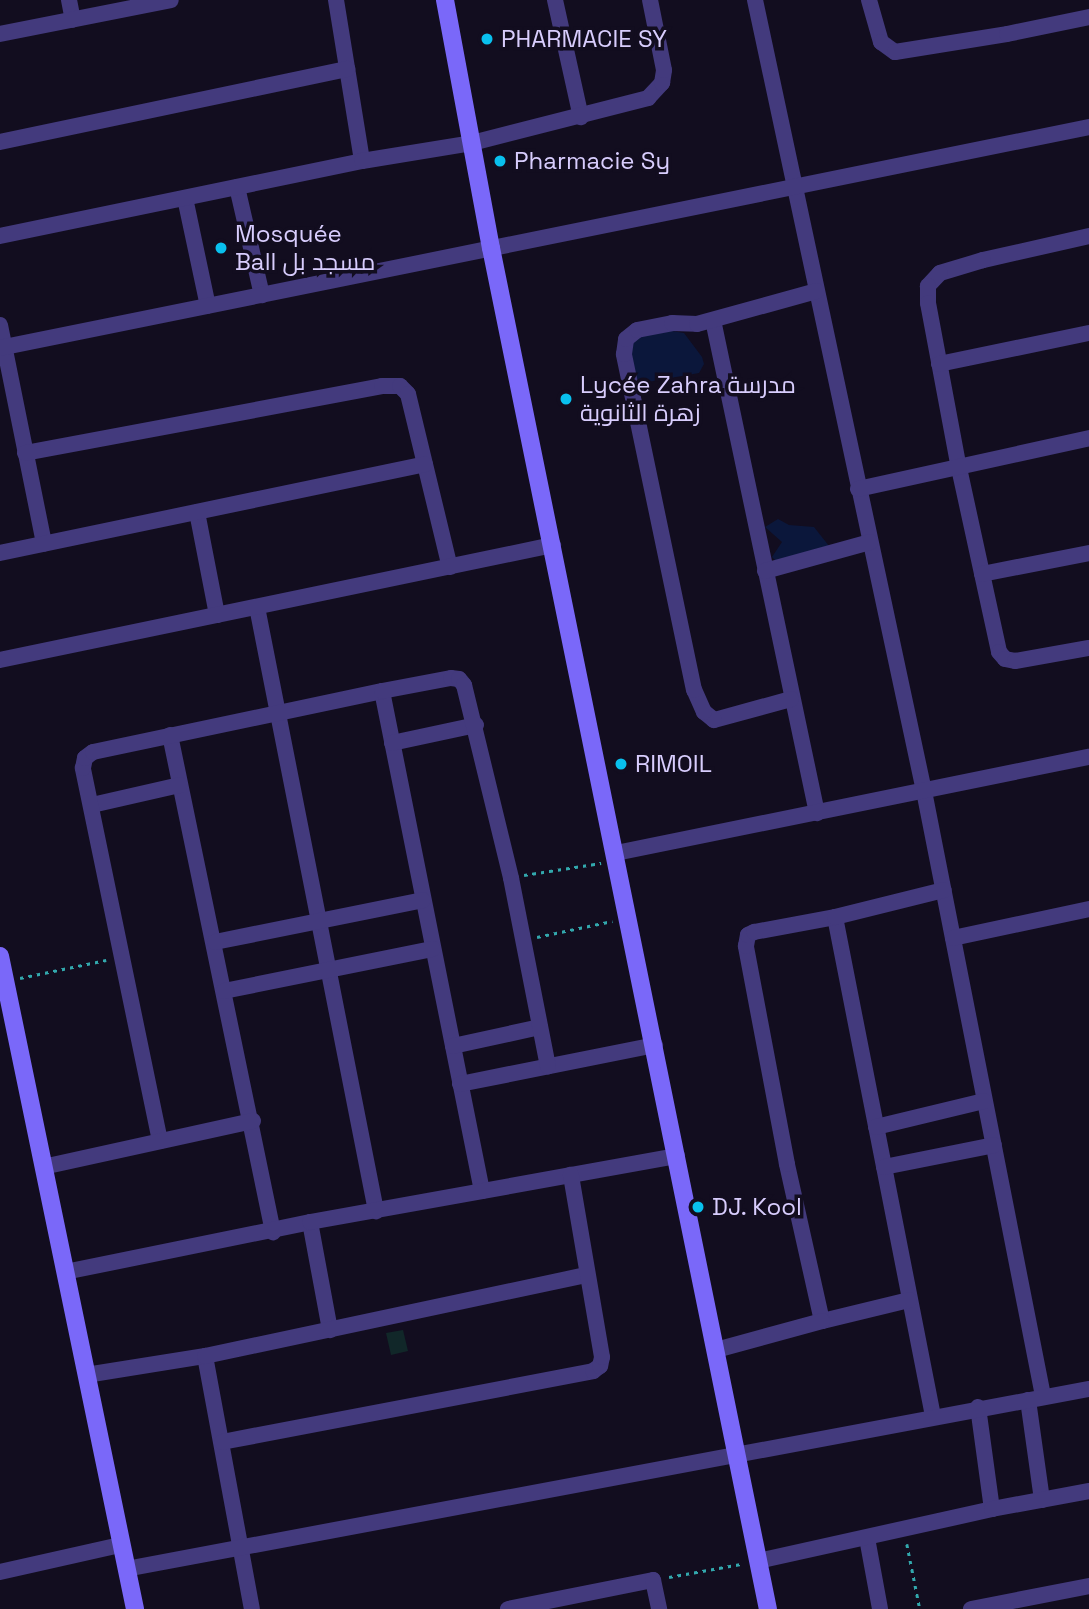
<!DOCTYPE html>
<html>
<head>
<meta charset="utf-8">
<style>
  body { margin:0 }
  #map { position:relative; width:1089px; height:1609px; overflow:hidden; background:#120d1f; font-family:"Space Grotesk",Cairo,sans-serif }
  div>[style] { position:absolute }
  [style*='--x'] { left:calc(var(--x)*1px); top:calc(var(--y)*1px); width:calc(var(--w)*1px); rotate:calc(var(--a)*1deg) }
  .green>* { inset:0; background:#112729 }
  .water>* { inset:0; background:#0b173b }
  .path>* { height:2.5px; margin-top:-1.25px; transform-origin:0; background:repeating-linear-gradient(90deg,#32a8ad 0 3.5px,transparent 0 8.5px) }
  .street>* { height:16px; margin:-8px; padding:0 8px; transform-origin:8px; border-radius:8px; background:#433a7d }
  .secondary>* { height:18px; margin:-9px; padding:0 9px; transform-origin:9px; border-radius:9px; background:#7a68f9 }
  .dots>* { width:19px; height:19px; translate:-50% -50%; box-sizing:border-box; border:4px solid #120d1f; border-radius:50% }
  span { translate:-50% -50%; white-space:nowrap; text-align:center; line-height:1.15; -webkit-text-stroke:7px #120d1f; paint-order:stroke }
  .poi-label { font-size:24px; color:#d8cdfd }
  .left { translate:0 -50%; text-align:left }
</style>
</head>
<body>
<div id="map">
  <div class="green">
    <i style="clip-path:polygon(403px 1330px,408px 1351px,391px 1355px,386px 1333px)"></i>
  </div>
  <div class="water">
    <i style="clip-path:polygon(654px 328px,684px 333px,702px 357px,704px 364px,699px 373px,642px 383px,627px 376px,632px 342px)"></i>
    <i style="clip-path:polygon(778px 519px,789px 525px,814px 527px,829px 546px,778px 563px,772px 557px,782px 542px,765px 527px)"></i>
  </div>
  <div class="path">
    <i style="--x:524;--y:875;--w:78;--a:-8.9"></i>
    <i style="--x:537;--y:937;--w:77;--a:-12"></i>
    <i style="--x:20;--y:978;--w:88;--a:-11.8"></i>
    <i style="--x:907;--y:1544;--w:66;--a:78.7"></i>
    <i style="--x:669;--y:1577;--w:73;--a:-10.2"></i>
  </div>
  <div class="street">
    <i style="--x:69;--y:0;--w:20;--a:79"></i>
    <i style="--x:336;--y:0;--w:163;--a:80.8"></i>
    <i style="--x:555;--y:0;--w:120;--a:77.5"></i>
    <i style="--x:755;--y:0;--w:809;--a:77.94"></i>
    <i style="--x:924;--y:791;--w:617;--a:78.87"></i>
    <i style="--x:869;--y:0;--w:44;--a:74.1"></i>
    <i style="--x:881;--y:42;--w:17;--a:36"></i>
    <i style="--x:895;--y:52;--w:113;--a:-9.1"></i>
    <i style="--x:1007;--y:34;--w:84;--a:-11.7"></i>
    <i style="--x:0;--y:34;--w:174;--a:-11.2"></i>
    <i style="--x:0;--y:142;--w:355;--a:-11.9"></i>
    <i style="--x:237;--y:187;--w:111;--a:77"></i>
    <i style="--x:185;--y:198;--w:110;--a:78"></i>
    <i style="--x:0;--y:236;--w:370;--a:-11.7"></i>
    <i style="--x:362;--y:161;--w:111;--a:-9.3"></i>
    <i style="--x:472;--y:143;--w:182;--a:-14.3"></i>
    <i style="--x:648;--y:98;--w:21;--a:-47"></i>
    <i style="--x:662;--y:83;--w:13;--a:-81"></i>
    <i style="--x:664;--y:70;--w:71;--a:-101.3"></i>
    <i style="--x:1089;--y:236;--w:109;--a:167.2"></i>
    <i style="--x:983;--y:260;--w:45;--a:163.2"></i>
    <i style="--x:940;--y:273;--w:18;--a:133"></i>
    <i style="--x:928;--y:286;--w:17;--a:90"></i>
    <i style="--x:928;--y:303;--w:168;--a:79.4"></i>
    <i style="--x:959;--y:468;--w:188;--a:77.7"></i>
    <i style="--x:999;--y:652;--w:9;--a:49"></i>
    <i style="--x:1005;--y:659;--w:10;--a:11"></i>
    <i style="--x:1015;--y:661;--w:75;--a:-10"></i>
    <i style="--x:713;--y:320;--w:504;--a:78.09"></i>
    <i style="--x:0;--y:325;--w:223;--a:78.6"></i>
    <i style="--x:0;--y:348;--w:1111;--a:-11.47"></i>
    <i style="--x:939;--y:364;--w:153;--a:-11.7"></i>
    <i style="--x:25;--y:453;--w:363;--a:-10.6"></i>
    <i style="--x:382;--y:386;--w:18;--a:0"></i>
    <i style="--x:400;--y:386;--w:11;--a:45"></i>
    <i style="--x:408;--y:394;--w:178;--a:76.4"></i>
    <i style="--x:858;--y:489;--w:237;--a:-12.4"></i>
    <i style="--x:197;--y:512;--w:105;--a:79"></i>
    <i style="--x:0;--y:553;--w:434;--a:-11.8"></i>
    <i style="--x:765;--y:571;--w:109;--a:-15.4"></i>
    <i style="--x:982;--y:574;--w:109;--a:-11.1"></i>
    <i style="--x:257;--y:607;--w:616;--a:78.85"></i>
    <i style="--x:0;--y:660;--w:565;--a:-11.75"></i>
    <i style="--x:382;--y:691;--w:510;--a:78.69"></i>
    <i style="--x:791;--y:699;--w:80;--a:164.7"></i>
    <i style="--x:714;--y:720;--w:13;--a:-141"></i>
    <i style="--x:704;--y:712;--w:24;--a:-114"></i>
    <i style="--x:694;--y:690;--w:343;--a:-101.8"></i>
    <i style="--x:624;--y:354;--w:15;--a:-82"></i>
    <i style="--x:626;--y:339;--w:14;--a:-39"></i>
    <i style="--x:637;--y:330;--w:36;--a:-11"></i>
    <i style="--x:672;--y:323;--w:25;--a:2"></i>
    <i style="--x:697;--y:324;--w:124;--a:-15.4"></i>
    <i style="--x:170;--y:735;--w:508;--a:78.29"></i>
    <i style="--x:392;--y:743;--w:86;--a:-12.1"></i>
    <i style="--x:92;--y:805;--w:90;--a:-12.8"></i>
    <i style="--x:616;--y:853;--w:483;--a:-11.5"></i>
    <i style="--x:835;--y:917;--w:509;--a:78.89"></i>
    <i style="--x:953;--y:938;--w:139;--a:-12"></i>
    <i style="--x:215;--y:942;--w:212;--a:-11.4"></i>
    <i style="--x:224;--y:991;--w:213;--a:-11.4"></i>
    <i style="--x:453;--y:1046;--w:89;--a:-12.3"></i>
    <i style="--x:460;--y:1084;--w:199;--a:-11.3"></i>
    <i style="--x:876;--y:1127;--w:111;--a:-13.5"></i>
    <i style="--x:160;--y:1141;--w:381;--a:-101.7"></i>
    <i style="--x:83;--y:768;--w:10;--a:-79"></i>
    <i style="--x:85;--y:758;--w:10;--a:-37"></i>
    <i style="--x:93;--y:752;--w:295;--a:-11.9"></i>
    <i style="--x:382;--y:691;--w:70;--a:-10.7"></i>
    <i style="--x:451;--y:678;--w:8;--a:7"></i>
    <i style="--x:459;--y:679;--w:8;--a:50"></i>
    <i style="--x:464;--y:685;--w:199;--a:76.3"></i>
    <i style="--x:511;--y:878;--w:192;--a:78.9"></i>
    <i style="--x:43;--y:1167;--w:215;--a:-12.4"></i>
    <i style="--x:884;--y:1167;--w:112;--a:-11.3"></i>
    <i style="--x:310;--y:1222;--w:110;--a:79.5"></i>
    <i style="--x:65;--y:1272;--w:250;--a:-11.5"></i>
    <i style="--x:310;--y:1222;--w:373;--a:-10.2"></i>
    <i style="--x:909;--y:1300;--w:89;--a:166.4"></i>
    <i style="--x:822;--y:1321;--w:161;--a:-102.6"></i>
    <i style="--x:787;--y:1164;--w:222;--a:-100.7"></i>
    <i style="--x:746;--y:946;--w:11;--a:-80"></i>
    <i style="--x:748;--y:935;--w:7;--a:-27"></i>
    <i style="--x:754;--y:932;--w:82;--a:-10.5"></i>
    <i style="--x:835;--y:917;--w:112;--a:-13.9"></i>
    <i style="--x:716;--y:1350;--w:110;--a:-15.3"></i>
    <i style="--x:205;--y:1356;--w:257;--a:79.5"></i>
    <i style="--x:86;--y:1375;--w:121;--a:-9.1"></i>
    <i style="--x:205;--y:1356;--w:390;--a:-12"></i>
    <i style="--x:1028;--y:1400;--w:101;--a:82"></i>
    <i style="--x:978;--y:1407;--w:103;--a:82.2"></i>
    <i style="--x:222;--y:1442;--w:378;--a:-10.8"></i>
    <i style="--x:593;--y:1371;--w:9;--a:-36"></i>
    <i style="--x:600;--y:1366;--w:9;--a:-77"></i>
    <i style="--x:602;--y:1357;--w:185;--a:-99.7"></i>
    <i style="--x:867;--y:1538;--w:72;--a:79.6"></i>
    <i style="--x:758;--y:1561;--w:240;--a:-12.5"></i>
    <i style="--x:992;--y:1509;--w:99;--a:-10.5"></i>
    <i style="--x:126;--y:1569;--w:980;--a:-10.59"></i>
    <i style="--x:0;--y:1572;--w:123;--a:-12.7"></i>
    <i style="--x:508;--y:1609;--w:148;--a:-11.3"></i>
    <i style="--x:653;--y:1580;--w:30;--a:78"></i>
    <i style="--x:971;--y:1609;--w:120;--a:-11"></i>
  </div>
  <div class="secondary">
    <i style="--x:445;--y:0;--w:252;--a:79.5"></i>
    <i style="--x:491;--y:248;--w:1389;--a:78.5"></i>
    <i style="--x:0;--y:956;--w:667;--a:78.32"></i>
  </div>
  <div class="dots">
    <i style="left:487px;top:39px;background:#09c0ee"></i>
    <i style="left:500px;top:161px;background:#09c0ee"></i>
    <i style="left:221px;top:248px;background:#09c0ee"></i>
    <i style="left:566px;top:399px;background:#09c0ee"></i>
    <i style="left:621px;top:764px;background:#09c0ee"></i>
    <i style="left:698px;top:1207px;background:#09c0ee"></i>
  </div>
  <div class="poi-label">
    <span class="left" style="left:501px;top:39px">PHARMACIE SY</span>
    <span class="left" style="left:514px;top:161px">Pharmacie Sy</span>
    <span class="left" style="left:235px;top:248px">Mosquée<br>Ball مسجد بل</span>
    <span class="left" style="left:580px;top:399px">Lycée Zahra مدرسة<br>زهرة الثانوية</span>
    <span class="left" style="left:635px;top:764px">RIMOIL</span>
    <span class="left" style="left:712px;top:1207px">DJ. Kool</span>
  </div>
</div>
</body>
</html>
